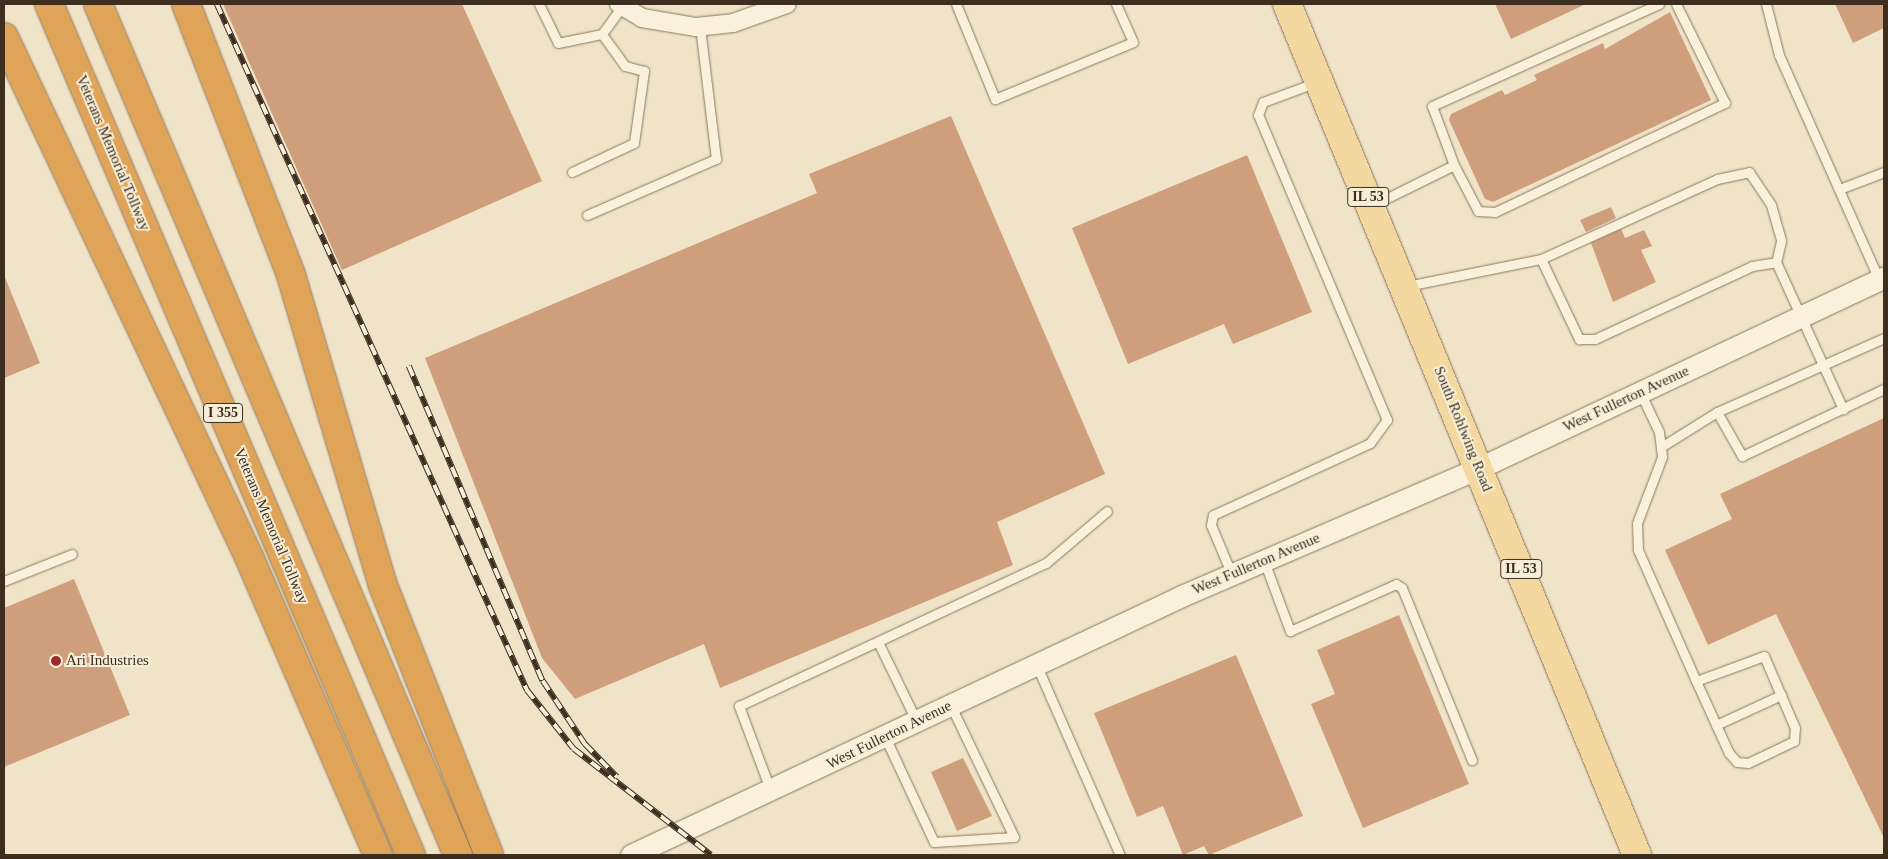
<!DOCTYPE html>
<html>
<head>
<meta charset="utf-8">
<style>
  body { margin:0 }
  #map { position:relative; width:1888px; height:859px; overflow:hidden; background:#f0e4c8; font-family:Georgia,serif }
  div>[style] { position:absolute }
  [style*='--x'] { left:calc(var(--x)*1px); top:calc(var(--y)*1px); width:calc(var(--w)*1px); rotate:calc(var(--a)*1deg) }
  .building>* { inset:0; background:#cf9f7d }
  .roads { filter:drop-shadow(0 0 1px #8d765c) drop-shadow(0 0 1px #8d765c) }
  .service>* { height:9px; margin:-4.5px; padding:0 4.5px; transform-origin:4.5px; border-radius:4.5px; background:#faf1dc }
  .minor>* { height:18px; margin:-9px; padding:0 9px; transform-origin:9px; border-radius:9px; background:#faf1dc }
  .tertiary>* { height:21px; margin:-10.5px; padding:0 10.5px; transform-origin:10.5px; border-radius:10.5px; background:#faf1dc }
  .primary>* { height:28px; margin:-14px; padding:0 14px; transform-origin:14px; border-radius:14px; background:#f3d9a0 }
  .motorway>* { height:28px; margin:-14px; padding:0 14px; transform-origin:14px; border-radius:14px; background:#e0a458 }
  .rail>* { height:5.5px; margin-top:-2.75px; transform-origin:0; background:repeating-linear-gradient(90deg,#f7eed8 0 11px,#3d2e20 0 22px); box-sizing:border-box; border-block:1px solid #3d2e20 }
  .dots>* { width:14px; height:14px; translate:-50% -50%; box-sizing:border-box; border:2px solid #f7eed8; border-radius:50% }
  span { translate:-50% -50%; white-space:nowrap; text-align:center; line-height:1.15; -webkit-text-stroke:4px #f7eed8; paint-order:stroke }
  .shield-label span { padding:1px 4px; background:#f7eed8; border:1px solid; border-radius:4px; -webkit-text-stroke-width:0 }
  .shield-label { font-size:14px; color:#3d2e20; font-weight:700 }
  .street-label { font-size:15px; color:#3d2e20 }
  .poi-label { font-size:15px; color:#3d2e20 }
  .left { translate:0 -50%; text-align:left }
  .frame { position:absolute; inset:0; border:5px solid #3d2e20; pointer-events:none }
</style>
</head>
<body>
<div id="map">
  <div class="building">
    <i style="clip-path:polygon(223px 4px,462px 4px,542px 181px,342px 270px)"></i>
    <i style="clip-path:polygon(1495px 4px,1586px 4px,1511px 39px)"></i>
    <i style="clip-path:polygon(1835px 4px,1884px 4px,1884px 28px,1853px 43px)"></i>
    <i style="clip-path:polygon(1670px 12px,1711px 100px,1493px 202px,1485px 199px,1449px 120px,1451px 114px,1502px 90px,1505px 95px,1537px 80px,1534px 75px,1603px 43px,1605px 49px)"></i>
    <i style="clip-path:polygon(951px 116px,1105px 474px,997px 522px,1013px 565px,720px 688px,704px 644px,575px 699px,542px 658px,425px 358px,817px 193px,809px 174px)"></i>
    <i style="clip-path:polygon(1247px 155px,1312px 312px,1233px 344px,1224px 324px,1128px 364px,1072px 228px)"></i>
    <i style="clip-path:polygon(1611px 207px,1616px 218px,1586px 232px,1580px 220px)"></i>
    <i style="clip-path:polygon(1621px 229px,1625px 238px,1644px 230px,1652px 246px,1641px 250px,1656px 282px,1613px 302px,1591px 243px)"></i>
    <i style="clip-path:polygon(4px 275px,40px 363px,4px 378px)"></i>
    <i style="clip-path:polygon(1884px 418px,1884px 838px,1776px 614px,1708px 645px,1665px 550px,1732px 519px,1720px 494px)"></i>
    <i style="clip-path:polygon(74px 579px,130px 715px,4px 767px,4px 608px)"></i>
    <i style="clip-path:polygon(1399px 615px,1469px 784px,1363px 828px,1311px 704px,1335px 694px,1317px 650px)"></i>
    <i style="clip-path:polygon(1236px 655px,1303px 816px,1209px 855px,1204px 846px,1183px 855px,1163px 806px,1137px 817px,1094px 713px)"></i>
    <i style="clip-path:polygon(963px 758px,992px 816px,957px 831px,931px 772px)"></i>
  </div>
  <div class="roads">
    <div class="service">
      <i style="--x:539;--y:4;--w:43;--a:64"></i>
      <i style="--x:558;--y:43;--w:45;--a:-11.6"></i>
      <i style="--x:956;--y:4;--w:103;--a:67.7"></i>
      <i style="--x:995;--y:99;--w:149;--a:-22.4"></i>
      <i style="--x:1133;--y:42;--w:42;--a:-114.1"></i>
      <i style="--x:1659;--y:4;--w:249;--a:155.8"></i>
      <i style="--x:1432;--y:106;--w:63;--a:69.6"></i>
      <i style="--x:1454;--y:165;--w:52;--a:62.4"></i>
      <i style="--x:1478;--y:211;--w:17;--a:3"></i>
      <i style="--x:1495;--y:212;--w:255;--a:-25.4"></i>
      <i style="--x:1725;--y:103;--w:110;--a:-116.3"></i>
      <i style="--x:1766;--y:4;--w:53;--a:75.7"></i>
      <i style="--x:1779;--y:55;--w:246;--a:66"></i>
      <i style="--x:572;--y:172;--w:68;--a:-25.1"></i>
      <i style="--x:634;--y:143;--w:73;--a:-82.1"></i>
      <i style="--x:644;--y:71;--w:20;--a:-165"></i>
      <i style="--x:625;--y:66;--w:39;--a:-126"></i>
      <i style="--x:602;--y:34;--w:34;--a:-54"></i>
      <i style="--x:1842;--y:188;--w:45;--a:-20.9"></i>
      <i style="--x:1373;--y:205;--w:90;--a:-26.3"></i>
      <i style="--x:587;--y:215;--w:141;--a:-23.5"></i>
      <i style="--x:716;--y:159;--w:133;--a:-96.9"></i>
      <i style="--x:1541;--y:259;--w:89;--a:64.6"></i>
      <i style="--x:1579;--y:339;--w:16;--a:0"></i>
      <i style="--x:1595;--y:339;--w:173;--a:-24.9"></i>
      <i style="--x:1752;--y:266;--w:24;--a:-9"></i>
      <i style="--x:1407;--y:286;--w:137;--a:-11.4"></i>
      <i style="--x:1541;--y:259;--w:193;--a:-24.4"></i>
      <i style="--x:1717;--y:179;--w:33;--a:-12"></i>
      <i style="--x:1749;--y:172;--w:40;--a:56"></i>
      <i style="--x:1771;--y:205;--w:37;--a:74"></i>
      <i style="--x:1781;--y:241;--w:22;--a:103"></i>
      <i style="--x:1776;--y:262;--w:162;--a:65.5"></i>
      <i style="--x:1640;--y:392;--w:44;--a:64.6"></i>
      <i style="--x:1659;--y:432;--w:25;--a:83"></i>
      <i style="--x:1662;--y:457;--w:71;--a:110.7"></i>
      <i style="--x:1637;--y:523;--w:27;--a:88"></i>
      <i style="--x:1638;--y:550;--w:143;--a:66.1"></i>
      <i style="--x:1696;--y:681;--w:79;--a:65.4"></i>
      <i style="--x:1729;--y:753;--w:12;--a:48"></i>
      <i style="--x:1737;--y:762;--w:11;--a:5"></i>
      <i style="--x:1748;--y:763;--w:51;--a:-25.6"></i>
      <i style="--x:1794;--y:741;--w:13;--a:-86"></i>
      <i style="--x:1795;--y:728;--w:78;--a:-113.3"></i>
      <i style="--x:1764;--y:656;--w:72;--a:159.8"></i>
      <i style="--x:1717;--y:412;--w:51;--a:60.4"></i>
      <i style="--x:1742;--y:456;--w:157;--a:-25.3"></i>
      <i style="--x:1661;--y:447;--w:66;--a:-32"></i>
      <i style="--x:1717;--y:412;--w:183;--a:-23.9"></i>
      <i style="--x:1264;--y:561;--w:75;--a:69.6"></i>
      <i style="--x:1290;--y:631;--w:116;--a:-23.9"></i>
      <i style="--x:1396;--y:584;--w:7;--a:34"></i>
      <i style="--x:1402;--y:588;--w:186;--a:67.9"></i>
      <i style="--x:1232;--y:575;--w:54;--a:-112.8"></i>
      <i style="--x:1211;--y:525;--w:10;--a:-79"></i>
      <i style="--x:1213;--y:515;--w:173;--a:-24.6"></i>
      <i style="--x:1370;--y:443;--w:29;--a:-54"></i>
      <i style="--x:1387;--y:420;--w:331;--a:-112.9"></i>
      <i style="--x:1258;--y:115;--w:14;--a:-69"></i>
      <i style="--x:1263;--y:102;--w:58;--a:-20.3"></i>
      <i style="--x:4;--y:581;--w:73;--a:-21.7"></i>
      <i style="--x:878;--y:642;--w:87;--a:64"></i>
      <i style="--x:1036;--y:664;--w:209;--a:66.3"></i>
      <i style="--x:1716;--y:725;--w:72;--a:-24.8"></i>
      <i style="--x:885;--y:737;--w:116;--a:65"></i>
      <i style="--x:934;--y:842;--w:80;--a:-3.6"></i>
      <i style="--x:1014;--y:837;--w:145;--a:-115.7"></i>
      <i style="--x:770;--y:789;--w:89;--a:-110.5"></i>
      <i style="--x:739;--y:706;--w:339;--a:-25"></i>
      <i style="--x:1046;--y:563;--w:80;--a:-40.4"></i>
    </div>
    <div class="minor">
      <i style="--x:619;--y:4;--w:27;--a:31"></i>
      <i style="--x:642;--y:18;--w:55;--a:9.5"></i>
      <i style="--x:696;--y:27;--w:37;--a:-6"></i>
      <i style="--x:733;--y:23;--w:57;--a:-19.4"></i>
    </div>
    <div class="tertiary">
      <i style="--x:631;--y:855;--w:611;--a:-25.18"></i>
      <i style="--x:1184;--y:595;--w:321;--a:-23.3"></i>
      <i style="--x:1479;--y:468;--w:448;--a:-25.2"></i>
    </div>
    <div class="primary">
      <i style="--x:1287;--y:4;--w:920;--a:67.64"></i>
    </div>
    <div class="motorway">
      <i style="--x:49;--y:4;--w:925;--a:66.96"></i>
      <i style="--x:98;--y:4;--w:924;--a:67.07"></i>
      <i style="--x:186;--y:4;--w:291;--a:68.8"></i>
      <i style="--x:291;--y:275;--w:321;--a:73.5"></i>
      <i style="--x:382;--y:583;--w:292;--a:68.5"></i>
      <i style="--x:4;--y:37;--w:575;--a:64.77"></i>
      <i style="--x:249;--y:557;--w:325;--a:66.6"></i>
    </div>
  </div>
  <div class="rail">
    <i style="--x:217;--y:4;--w:753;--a:65.68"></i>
    <i style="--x:527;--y:690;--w:75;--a:51.5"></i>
    <i style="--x:574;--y:749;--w:173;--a:37.7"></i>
    <i style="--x:409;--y:366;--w:342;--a:67"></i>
    <i style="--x:543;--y:681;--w:76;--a:56.3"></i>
    <i style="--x:585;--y:744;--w:46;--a:45.9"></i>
  </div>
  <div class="dots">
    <i style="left:56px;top:661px;background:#9e2a2b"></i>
  </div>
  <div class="shield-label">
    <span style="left:1368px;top:197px">IL 53</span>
    <span style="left:223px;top:413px">I 355</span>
    <span style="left:1521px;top:569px">IL 53</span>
  </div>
  <div class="street-label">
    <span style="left:113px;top:153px;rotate:67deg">Veterans Memorial Tollway</span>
    <span style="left:1626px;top:399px;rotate:-25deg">West Fullerton Avenue</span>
    <span style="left:1463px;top:429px;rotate:68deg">South Rohlwing Road</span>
    <span style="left:271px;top:526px;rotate:67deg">Veterans Memorial Tollway</span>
    <span style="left:1256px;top:564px;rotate:-23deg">West Fullerton Avenue</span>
    <span style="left:889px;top:735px;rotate:-26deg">West Fullerton Avenue</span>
  </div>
  <div class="poi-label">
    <span class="left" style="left:66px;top:661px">Ari Industries</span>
  </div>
  <div class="frame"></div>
</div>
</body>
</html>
